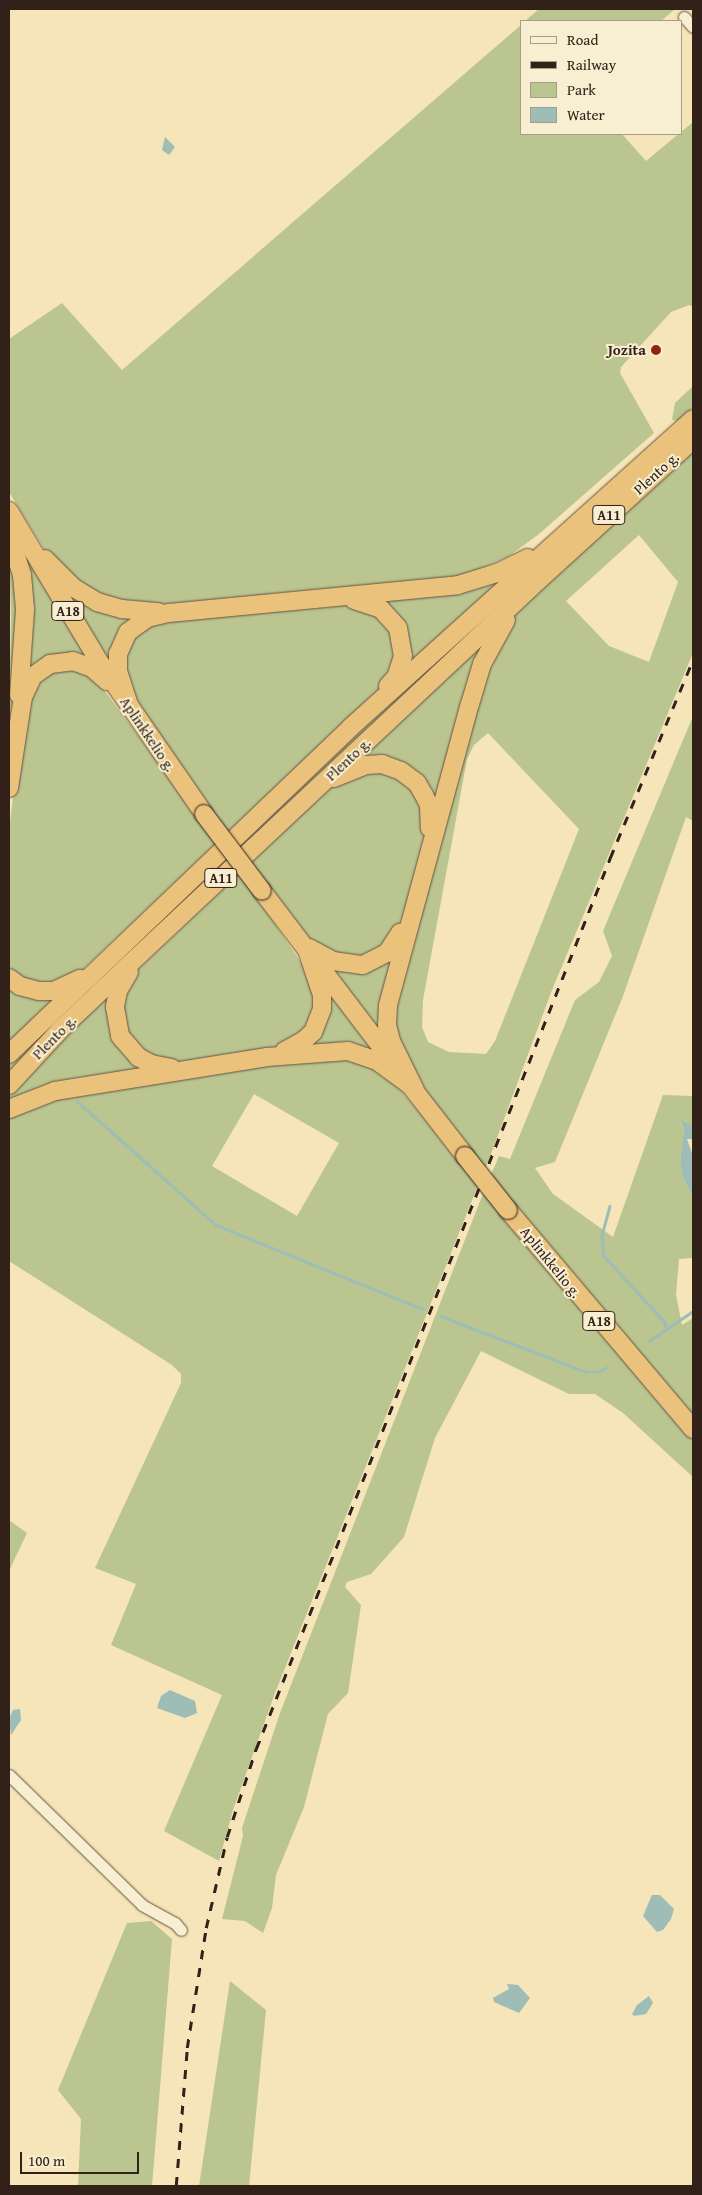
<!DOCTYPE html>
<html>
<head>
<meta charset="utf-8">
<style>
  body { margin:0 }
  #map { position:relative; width:702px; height:2195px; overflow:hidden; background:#f5e5b8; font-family:"Gentium Book Plus",serif }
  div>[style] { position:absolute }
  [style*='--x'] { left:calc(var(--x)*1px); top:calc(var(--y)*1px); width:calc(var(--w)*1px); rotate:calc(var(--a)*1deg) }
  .green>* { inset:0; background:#bac590 }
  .water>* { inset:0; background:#9dbdb6 }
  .stream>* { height:2.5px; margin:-1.25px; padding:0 1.25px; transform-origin:1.25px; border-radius:1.25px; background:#9dbdb6 }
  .roads { filter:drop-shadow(0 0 1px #635240) drop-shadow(0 0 1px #635240) }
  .minor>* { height:11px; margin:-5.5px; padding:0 5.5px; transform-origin:5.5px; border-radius:5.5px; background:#f8eed1 }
  .highway>* { height:18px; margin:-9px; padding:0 9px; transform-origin:9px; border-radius:9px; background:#eac27c }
  .rail>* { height:2.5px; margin-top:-1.25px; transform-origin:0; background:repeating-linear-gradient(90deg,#322118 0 9px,transparent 0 18px) }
  .bridges { filter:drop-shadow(0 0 1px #322118) drop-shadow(0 0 1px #322118) }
  .highway-bridge>* { height:18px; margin:-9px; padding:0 9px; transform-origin:9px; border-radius:9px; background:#eac27c }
  .dots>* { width:14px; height:14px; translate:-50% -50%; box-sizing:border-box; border:2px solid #f8eed1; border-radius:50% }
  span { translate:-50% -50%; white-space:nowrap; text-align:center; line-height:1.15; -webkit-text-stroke:4px #f8eed1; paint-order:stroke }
  .shield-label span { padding:1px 4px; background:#f8eed1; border:1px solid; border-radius:4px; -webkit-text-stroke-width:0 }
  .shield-label { font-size:14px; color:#322118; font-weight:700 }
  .poi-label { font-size:15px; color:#322118; font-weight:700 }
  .right { translate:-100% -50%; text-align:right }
  .street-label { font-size:15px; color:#322118 }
  .frame { position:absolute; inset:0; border:10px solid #322118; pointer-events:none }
  .legend { position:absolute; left:520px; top:20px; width:162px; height:115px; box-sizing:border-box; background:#f8eed1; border:1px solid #a99c87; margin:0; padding:6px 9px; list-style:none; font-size:15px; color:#322118 }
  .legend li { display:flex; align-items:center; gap:10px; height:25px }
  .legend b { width:25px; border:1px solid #a99c87 }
  .scale { position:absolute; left:20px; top:2152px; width:119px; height:22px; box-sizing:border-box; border:2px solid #322118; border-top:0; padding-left:6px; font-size:15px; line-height:18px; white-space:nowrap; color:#322118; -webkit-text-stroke:4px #f8eed1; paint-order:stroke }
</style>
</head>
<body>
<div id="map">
  <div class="green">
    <i style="clip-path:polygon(539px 9px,675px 9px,661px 21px,525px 21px)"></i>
    <i style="clip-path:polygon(521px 25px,521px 134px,622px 134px,646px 161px,693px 122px,693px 307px,689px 305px,671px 312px,621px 367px,620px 373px,654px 433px,539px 534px,509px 556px,462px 577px,171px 608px,106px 602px,51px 560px,9px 492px,9px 339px,62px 303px,122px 370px)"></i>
    <i style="clip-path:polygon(693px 386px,693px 408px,678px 421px,672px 420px,675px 403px)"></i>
    <i style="clip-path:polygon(693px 425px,693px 434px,9px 1078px,9px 1059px,492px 605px)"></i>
    <i style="clip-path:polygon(evenodd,693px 446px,693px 653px,552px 990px,485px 1170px,412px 1072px,391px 1018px,430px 856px,500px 634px,515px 613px,693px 446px,639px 535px,678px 582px,649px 662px,609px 646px,566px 601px,639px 535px,693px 446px,488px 733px,579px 829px,495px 1041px,486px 1054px,449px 1052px,428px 1042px,422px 1027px,423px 1000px,467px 759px,474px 745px,488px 733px)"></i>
    <i style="clip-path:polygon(19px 545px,94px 665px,24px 677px)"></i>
    <i style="clip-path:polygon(9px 546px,22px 624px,9px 747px,11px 617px)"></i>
    <i style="clip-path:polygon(505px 576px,403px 671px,407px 657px,372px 598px)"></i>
    <i style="clip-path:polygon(55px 580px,144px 616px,111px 667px)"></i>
    <i style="clip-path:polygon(355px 604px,365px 607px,391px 627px,398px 656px,384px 685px,79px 973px,70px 980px,37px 987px,9px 973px,9px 830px,24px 709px,47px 669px,78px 666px,101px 686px,204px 825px,171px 752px,132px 693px,122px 650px,151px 622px)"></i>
    <i style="clip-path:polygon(494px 629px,435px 809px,422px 782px,352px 764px)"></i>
    <i style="clip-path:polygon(693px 716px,693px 821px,686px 817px,623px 996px,555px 1162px,535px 1168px,553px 1194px,613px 1237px,663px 1095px,693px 1096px,693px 1126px,680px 1121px,684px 1129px,680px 1162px,683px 1178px,693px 1197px,693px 1258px,679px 1259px,676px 1295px,682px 1325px,693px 1318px,693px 1420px,490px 1177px,499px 1156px,510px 1159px,575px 1000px,599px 982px,612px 956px,603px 931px)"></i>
    <i style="clip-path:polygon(376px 768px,411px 781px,427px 825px,405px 911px,391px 944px,354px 962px,319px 948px,260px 902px,308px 973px,318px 999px,310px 1028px,288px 1046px,184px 1063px,163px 1063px,128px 1043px,119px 999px,128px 979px,335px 783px)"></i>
    <i style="clip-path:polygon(397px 950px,384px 1041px,322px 961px,340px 967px)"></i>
    <i style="clip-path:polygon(324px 983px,382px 1058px,303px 1047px)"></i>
    <i style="clip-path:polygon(9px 985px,58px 995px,9px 1043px)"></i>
    <i style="clip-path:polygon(116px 985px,111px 1012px,156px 1071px,9px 1103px,9px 1096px)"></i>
    <i style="clip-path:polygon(evenodd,354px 1056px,394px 1082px,479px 1183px,275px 1693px,233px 1810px,219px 1861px,164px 1831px,222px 1695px,111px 1645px,136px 1584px,95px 1568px,181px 1383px,181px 1374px,172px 1365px,9px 1261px,9px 1112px,20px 1105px,298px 1057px,354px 1056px,254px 1094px,339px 1143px,297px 1216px,212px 1166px,254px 1094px)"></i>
    <i style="clip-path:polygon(484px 1191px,693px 1438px,693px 1477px,623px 1413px,595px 1394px,569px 1394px,481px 1351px,435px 1438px,404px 1537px,371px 1574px,347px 1582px,345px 1587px,361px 1605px,348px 1693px,328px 1714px,304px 1807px,276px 1875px,272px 1908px,263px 1933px,245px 1921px,222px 1919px,243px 1836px,242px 1828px,280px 1713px)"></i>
    <i style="clip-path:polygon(9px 1520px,27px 1533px,9px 1571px)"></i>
    <i style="clip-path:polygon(151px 1921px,172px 1939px,152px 2186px,78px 2186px,81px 2119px,58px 2090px,127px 1923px)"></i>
    <i style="clip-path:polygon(230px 1981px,266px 2010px,249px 2186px,199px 2186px)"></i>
  </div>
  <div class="water">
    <i style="clip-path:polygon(165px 137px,175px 147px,169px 155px,162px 150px)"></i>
    <i style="clip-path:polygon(680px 1120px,693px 1126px,693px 1139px,687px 1139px,693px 1156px,693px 1197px,683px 1178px,680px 1162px,684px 1129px)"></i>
    <i style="clip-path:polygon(170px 1690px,195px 1701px,197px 1713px,185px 1718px,157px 1708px,161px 1696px)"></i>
    <i style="clip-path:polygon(20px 1709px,21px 1720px,11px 1735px,9px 1719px,13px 1710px)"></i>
    <i style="clip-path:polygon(652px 1895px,660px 1895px,674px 1909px,671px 1919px,663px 1930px,657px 1932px,643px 1916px)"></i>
    <i style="clip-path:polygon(507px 1984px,518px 1985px,530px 1998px,519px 2013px,494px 2002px,493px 1998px,509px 1989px)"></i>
    <i style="clip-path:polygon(649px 1996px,653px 2003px,646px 2014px,634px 2016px,632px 2014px,637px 2005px)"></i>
  </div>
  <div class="stream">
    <i style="--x:77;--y:1101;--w:186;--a:41.7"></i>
    <i style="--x:216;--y:1225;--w:223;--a:22.1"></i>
    <i style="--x:610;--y:1206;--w:30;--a:105"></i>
    <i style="--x:602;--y:1235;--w:21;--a:85"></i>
    <i style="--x:604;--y:1256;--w:88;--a:47.3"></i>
    <i style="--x:664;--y:1321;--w:9;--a:69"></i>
    <i style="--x:441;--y:1316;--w:155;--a:21.1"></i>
    <i style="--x:586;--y:1372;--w:12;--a:0"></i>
    <i style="--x:598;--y:1372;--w:9;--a:-27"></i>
    <i style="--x:649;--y:1341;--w:53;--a:-34.3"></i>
  </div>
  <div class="roads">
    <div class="minor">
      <i style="--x:684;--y:17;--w:13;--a:48"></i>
      <i style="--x:9;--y:1775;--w:186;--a:44.3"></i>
      <i style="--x:142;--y:1905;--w:38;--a:29"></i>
      <i style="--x:175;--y:1923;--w:9;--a:49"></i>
    </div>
    <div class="highway">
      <i style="--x:9;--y:511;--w:177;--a:59.1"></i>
      <i style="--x:100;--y:663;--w:183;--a:55.4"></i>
      <i style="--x:9;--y:534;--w:43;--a:72.4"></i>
      <i style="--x:22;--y:575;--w:35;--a:85"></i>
      <i style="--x:25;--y:610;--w:85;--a:94"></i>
      <i style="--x:45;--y:559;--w:41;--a:45"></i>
      <i style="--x:74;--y:588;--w:27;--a:31"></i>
      <i style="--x:97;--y:602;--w:26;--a:16"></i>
      <i style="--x:122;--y:609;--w:37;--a:5"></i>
      <i style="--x:354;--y:600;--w:28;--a:18"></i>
      <i style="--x:381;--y:609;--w:25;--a:48"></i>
      <i style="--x:398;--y:628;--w:28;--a:80"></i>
      <i style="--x:403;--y:656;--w:22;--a:108"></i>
      <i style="--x:396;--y:677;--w:12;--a:132"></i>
      <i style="--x:130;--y:708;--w:40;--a:-108"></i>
      <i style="--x:118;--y:670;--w:16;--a:-90"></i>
      <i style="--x:118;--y:654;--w:24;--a:-66"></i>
      <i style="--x:128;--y:632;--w:24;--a:-36"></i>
      <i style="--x:147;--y:618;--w:23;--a:-13"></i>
      <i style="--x:169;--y:613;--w:290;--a:-5.5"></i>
      <i style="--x:458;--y:585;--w:41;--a:-17.1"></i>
      <i style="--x:497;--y:573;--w:34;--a:-26"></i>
      <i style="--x:334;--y:778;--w:35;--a:-22"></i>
      <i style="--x:367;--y:765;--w:15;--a:-4"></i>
      <i style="--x:382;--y:764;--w:20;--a:20"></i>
      <i style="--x:401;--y:771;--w:20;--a:37"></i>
      <i style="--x:417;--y:783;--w:14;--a:60"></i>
      <i style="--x:424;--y:795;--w:11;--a:63"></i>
      <i style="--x:429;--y:805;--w:23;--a:88"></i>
      <i style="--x:9;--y:788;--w:92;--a:-81.3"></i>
      <i style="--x:23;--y:697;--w:23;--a:-65"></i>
      <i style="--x:33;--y:676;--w:21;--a:-35"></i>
      <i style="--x:50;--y:664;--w:23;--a:-7"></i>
      <i style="--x:73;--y:661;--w:20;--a:20"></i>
      <i style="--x:92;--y:668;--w:20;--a:41"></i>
      <i style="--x:262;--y:891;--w:74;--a:52.7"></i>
      <i style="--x:307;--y:950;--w:47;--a:71.6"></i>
      <i style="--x:322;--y:995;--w:14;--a:90"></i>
      <i style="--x:322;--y:1009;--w:25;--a:111"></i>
      <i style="--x:313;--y:1032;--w:13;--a:138"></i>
      <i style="--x:303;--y:1041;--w:21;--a:152"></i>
      <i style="--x:309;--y:948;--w:27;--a:28"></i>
      <i style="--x:333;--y:961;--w:30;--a:8"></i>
      <i style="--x:363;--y:965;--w:27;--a:-27"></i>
      <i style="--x:387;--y:953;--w:24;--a:-57"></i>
      <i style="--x:318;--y:964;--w:127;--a:52.7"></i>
      <i style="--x:129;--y:972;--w:22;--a:120"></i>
      <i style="--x:118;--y:991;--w:16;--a:101"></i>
      <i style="--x:115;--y:1007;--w:29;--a:80"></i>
      <i style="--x:120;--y:1036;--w:28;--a:49"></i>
      <i style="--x:138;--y:1057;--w:15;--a:28"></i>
      <i style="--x:151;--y:1064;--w:21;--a:11"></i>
      <i style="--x:9;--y:978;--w:14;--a:36"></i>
      <i style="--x:20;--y:986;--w:20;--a:15"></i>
      <i style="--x:39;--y:991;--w:15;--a:0"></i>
      <i style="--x:54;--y:991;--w:29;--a:-25"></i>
      <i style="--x:9;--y:1054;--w:473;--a:-43.7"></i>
      <i style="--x:351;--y:727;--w:460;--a:-42"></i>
      <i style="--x:9;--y:1085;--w:76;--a:-47.1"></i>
      <i style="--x:61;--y:1029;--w:105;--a:-43.5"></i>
      <i style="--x:137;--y:957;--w:553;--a:-43.17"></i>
      <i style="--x:540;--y:579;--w:207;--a:-42.3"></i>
      <i style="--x:415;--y:1090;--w:55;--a:-116.1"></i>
      <i style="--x:391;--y:1041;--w:16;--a:-104"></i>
      <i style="--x:387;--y:1025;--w:20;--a:-87"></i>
      <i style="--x:388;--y:1005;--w:312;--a:-74.8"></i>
      <i style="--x:470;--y:704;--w:42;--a:-73.3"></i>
      <i style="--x:482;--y:664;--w:50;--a:-61.4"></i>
      <i style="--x:9;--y:1109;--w:49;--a:-21.4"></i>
      <i style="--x:55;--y:1091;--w:215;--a:-9.1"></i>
      <i style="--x:267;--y:1057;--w:81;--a:-4.2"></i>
      <i style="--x:348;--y:1051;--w:31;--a:19"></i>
      <i style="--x:377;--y:1061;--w:41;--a:36"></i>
      <i style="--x:410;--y:1085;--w:90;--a:52.2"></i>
      <i style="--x:508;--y:1210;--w:287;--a:49.8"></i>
    </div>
  </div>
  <div class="rail">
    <i style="--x:176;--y:2186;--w:138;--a:-85.4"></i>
    <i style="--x:187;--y:2048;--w:121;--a:-81"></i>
    <i style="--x:206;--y:1928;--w:93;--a:-77"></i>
    <i style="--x:227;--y:1837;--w:93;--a:-71.8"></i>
    <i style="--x:256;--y:1749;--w:959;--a:-68.33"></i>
    <i style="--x:610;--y:858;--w:215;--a:-67.3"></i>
  </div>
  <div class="bridges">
    <div class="highway-bridge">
      <i style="--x:204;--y:814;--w:96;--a:53"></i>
      <i style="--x:465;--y:1156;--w:69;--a:51.5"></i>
    </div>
  </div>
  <div class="dots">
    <i style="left:656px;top:350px;background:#8f2418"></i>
  </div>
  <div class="shield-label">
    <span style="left:609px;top:515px">A11</span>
    <span style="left:68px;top:611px">A18</span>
    <span style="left:221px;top:878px">A11</span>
    <span style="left:599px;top:1321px">A18</span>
  </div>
  <div class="poi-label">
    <span class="right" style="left:646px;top:350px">Jozita</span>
  </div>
  <div class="street-label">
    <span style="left:656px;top:473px;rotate:-42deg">Plento g.</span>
    <span style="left:148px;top:734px;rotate:56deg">Aplinkkelio g.</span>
    <span style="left:348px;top:759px;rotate:-43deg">Plento g.</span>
    <span style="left:54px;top:1037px;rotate:-45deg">Plento g.</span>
    <span style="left:551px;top:1262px;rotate:51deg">Aplinkkelio g.</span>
  </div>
  <div class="frame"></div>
  <ul class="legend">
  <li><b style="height:6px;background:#f8eed1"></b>Road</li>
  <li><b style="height:6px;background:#322118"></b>Railway</li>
  <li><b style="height:14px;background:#bac590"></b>Park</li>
  <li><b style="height:14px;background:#9dbdb6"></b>Water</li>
  </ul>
  <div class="scale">100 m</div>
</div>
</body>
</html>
